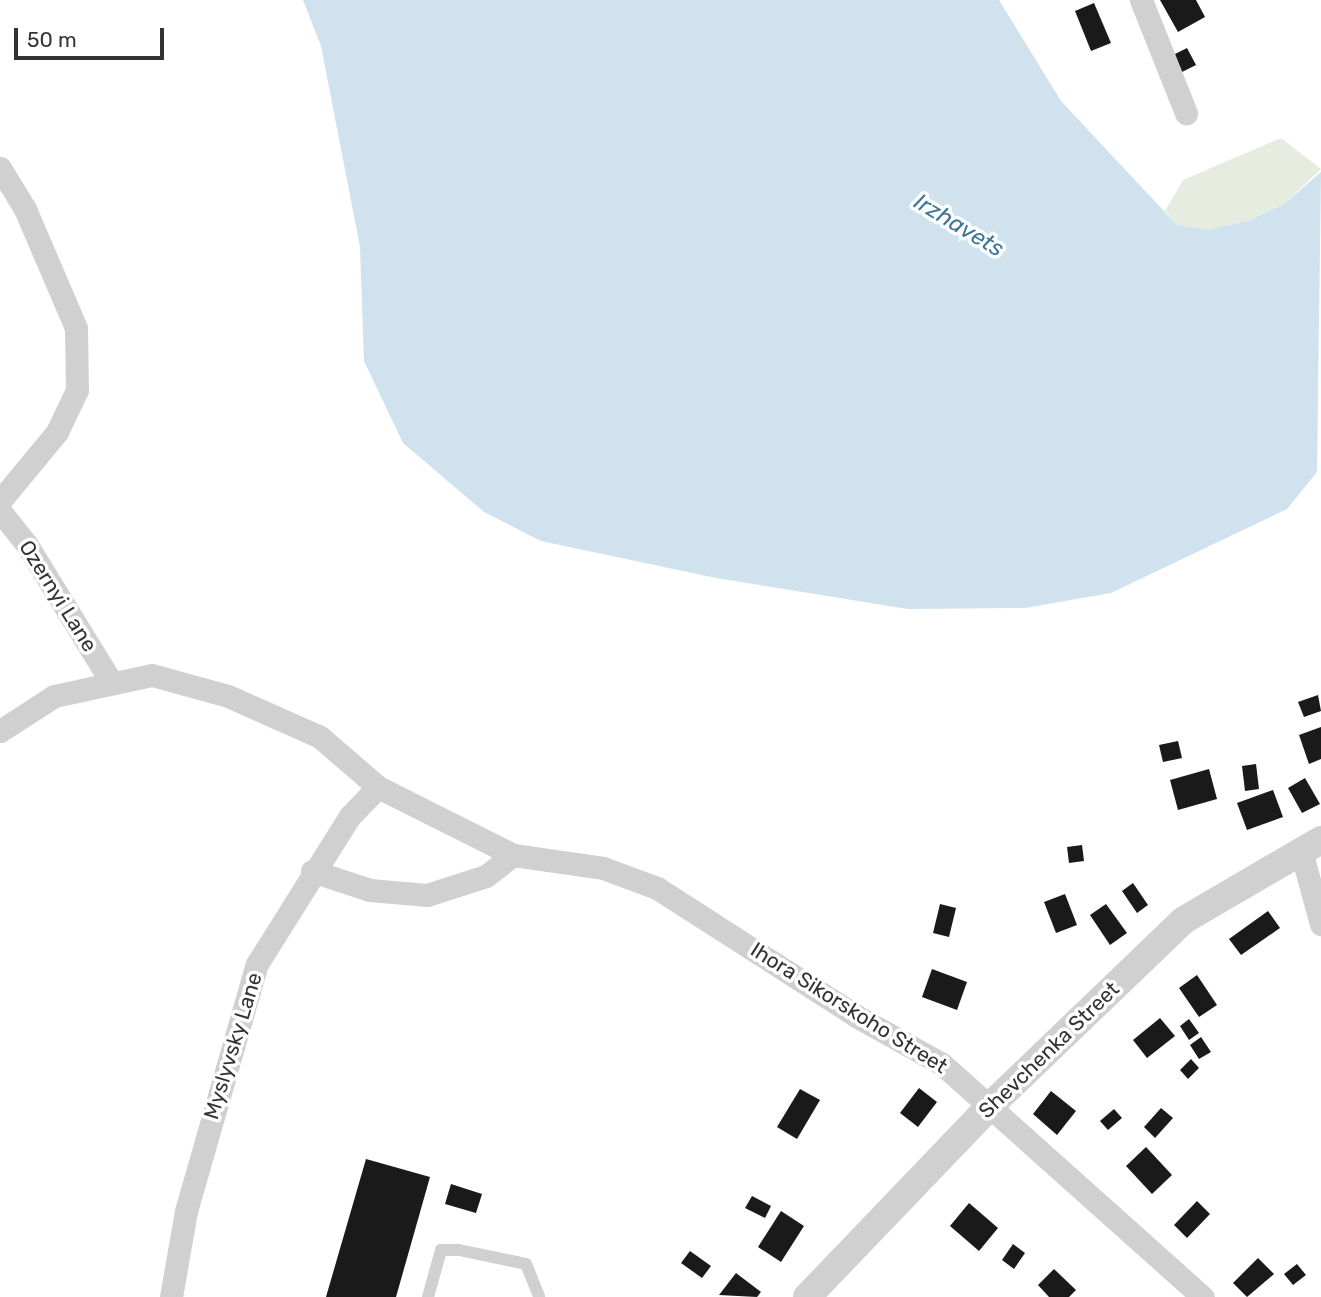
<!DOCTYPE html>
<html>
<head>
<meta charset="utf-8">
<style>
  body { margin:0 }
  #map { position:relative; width:1321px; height:1297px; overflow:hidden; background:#fff; font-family:Rubik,sans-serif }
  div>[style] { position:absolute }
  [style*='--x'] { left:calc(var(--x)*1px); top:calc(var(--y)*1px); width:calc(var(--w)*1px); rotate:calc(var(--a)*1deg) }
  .green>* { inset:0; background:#e6ecdf }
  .water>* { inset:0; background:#cfe2ee }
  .building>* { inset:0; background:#1a1a1a }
  .service>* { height:12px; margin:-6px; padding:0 6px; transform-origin:6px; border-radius:6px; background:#d0d0d0 }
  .minor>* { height:23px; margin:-11.5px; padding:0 11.5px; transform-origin:11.5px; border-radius:11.5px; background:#d0d0d0 }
  .tertiary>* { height:28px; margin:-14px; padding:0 14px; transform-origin:14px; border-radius:14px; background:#d0d0d0 }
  span { translate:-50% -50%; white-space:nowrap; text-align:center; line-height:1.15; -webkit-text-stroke:7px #fff; paint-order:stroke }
  .street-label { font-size:21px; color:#333 }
  .water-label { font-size:23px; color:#3f7597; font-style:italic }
  .scale { position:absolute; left:14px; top:28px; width:150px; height:32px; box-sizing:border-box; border:4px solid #333; border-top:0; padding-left:9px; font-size:21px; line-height:24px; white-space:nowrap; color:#333; -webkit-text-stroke:5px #fff; paint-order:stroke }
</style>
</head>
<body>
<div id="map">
  <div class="green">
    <i style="clip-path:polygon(1281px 138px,1321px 169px,1284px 204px,1250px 220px,1207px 230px,1177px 225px,1165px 211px,1183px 180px)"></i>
  </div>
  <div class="water">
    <i style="clip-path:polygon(303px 0,999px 0,1061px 101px,1177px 225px,1207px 230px,1250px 220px,1284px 204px,1321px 172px,1317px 472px,1287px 509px,1111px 593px,1025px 608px,908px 609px,716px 578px,541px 541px,484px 512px,403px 443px,364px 361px,360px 247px,321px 46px)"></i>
  </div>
  <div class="building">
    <i style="clip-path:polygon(1160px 0,1196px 0,1205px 17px,1178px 32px)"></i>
    <i style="clip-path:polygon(1094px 3px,1111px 43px,1091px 51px,1075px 11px)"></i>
    <i style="clip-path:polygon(1187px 48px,1196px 65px,1182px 72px,1173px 55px)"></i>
    <i style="clip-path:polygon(1318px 695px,1321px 711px,1304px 717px,1298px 702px)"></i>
    <i style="clip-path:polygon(1321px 727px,1321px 759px,1309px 764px,1299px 735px)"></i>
    <i style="clip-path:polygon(1178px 741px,1182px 758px,1163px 762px,1159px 745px)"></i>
    <i style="clip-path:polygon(1256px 764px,1259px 789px,1245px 791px,1242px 766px)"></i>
    <i style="clip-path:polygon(1209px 769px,1217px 799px,1178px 810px,1170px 780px)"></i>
    <i style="clip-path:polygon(1305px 778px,1320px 804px,1302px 813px,1288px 788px)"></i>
    <i style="clip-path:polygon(1273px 790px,1283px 817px,1247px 830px,1237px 803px)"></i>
    <i style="clip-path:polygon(1082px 845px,1084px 861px,1069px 863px,1067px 847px)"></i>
    <i style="clip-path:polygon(1133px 883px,1148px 905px,1137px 913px,1122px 891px)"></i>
    <i style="clip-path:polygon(1065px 894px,1077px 925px,1056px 933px,1044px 902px)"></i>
    <i style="clip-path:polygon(940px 904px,956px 908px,949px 937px,933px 933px)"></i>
    <i style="clip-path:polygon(1106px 904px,1127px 933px,1110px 945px,1090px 915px)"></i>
    <i style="clip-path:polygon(1268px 911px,1280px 928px,1241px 955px,1229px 939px)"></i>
    <i style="clip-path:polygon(932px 969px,967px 982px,957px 1010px,922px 997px)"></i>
    <i style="clip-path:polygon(1197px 975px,1217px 1005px,1199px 1017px,1179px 988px)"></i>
    <i style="clip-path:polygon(1160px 1018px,1175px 1036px,1147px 1058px,1133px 1040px)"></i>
    <i style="clip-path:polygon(1189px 1019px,1199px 1033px,1189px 1040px,1180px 1026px)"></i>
    <i style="clip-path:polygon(1201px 1037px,1211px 1052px,1199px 1059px,1190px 1045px)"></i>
    <i style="clip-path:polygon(1191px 1059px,1199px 1068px,1188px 1079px,1180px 1070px)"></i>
    <i style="clip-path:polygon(919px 1088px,937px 1102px,918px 1127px,900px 1113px)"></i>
    <i style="clip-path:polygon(800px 1089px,820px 1100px,797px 1139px,777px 1127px)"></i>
    <i style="clip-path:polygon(1051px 1091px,1076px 1111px,1057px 1135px,1033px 1114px)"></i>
    <i style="clip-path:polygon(1161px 1108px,1173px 1118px,1155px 1138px,1144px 1127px)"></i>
    <i style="clip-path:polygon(1114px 1109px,1122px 1118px,1108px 1130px,1100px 1121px)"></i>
    <i style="clip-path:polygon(1146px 1147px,1172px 1175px,1152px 1194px,1126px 1166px)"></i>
    <i style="clip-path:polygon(366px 1159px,430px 1177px,396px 1297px,326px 1297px)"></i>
    <i style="clip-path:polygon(451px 1184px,482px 1194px,476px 1213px,445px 1204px)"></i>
    <i style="clip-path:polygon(752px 1196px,771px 1206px,765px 1218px,745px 1208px)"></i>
    <i style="clip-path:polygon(1197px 1201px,1210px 1214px,1187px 1238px,1174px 1225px)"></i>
    <i style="clip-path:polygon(969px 1203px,998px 1228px,979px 1251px,950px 1226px)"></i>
    <i style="clip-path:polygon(781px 1211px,804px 1226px,781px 1262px,758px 1247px)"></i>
    <i style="clip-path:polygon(1013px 1244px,1025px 1253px,1014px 1269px,1002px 1260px)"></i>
    <i style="clip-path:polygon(690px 1251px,711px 1266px,702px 1278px,681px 1263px)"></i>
    <i style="clip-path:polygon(1258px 1258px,1274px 1274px,1247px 1297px,1233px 1283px)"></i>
    <i style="clip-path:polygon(1297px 1264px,1306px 1275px,1293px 1285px,1284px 1274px)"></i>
    <i style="clip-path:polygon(1054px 1269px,1076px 1290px,1069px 1297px,1049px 1297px,1038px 1285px)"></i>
    <i style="clip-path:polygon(736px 1273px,761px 1292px,757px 1297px,719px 1295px)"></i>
  </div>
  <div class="service">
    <i style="--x:428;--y:1297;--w:49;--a:-74.5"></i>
    <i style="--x:441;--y:1250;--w:18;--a:0"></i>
    <i style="--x:459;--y:1250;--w:68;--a:11.8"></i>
    <i style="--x:526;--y:1264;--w:35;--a:68"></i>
  </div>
  <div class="minor">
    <i style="--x:1141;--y:0;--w:122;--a:68.3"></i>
    <i style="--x:0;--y:168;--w:48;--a:58.6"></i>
    <i style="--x:25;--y:209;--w:129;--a:66.8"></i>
    <i style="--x:76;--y:328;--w:62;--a:89.1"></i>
    <i style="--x:77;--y:390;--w:47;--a:115.5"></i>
    <i style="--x:57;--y:432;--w:89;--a:129.6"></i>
    <i style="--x:0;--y:511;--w:43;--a:51.5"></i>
    <i style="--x:27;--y:545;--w:162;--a:58.4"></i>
    <i style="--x:0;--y:731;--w:64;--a:-32.9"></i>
    <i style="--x:54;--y:696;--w:100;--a:-12.1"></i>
    <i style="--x:152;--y:675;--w:79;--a:15.4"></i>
    <i style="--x:228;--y:696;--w:101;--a:24"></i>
    <i style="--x:320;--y:737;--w:77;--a:40.8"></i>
    <i style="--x:378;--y:787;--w:151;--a:26.7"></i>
    <i style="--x:513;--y:855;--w:91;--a:8.2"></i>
    <i style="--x:603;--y:868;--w:58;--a:20.3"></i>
    <i style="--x:657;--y:888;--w:237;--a:32.7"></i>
    <i style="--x:856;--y:1016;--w:98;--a:29.2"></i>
    <i style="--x:942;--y:1064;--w:350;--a:41.8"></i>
    <i style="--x:1301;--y:851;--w:76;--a:74.7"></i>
    <i style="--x:312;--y:871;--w:61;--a:18.1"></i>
    <i style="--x:370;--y:890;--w:57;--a:5"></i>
    <i style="--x:427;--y:895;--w:62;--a:-17.9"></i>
    <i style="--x:486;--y:876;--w:34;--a:-38"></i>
    <i style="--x:171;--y:1297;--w:87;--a:-80.1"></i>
    <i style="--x:186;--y:1211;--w:257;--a:-74"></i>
    <i style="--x:257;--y:964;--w:175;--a:-57.9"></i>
    <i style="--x:350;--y:816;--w:40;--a:-46"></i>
  </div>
  <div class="tertiary">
    <i style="--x:807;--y:1297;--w:266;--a:-46.2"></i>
    <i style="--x:991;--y:1105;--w:267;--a:-43.8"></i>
    <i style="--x:1184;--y:920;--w:159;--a:-30.3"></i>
  </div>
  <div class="street-label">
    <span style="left:58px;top:596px;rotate:58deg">Ozernyi Lane</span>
    <span style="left:849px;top:1008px;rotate:32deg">Ihora Sikorskoho Street</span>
    <span style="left:233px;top:1046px;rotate:-73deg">Myslyvsky Lane</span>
    <span style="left:1049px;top:1050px;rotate:-44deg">Shevchenka Street</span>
  </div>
  <div class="water-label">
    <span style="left:959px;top:225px;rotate:31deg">Irzhavets</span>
  </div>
  <div class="scale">50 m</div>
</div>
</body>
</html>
